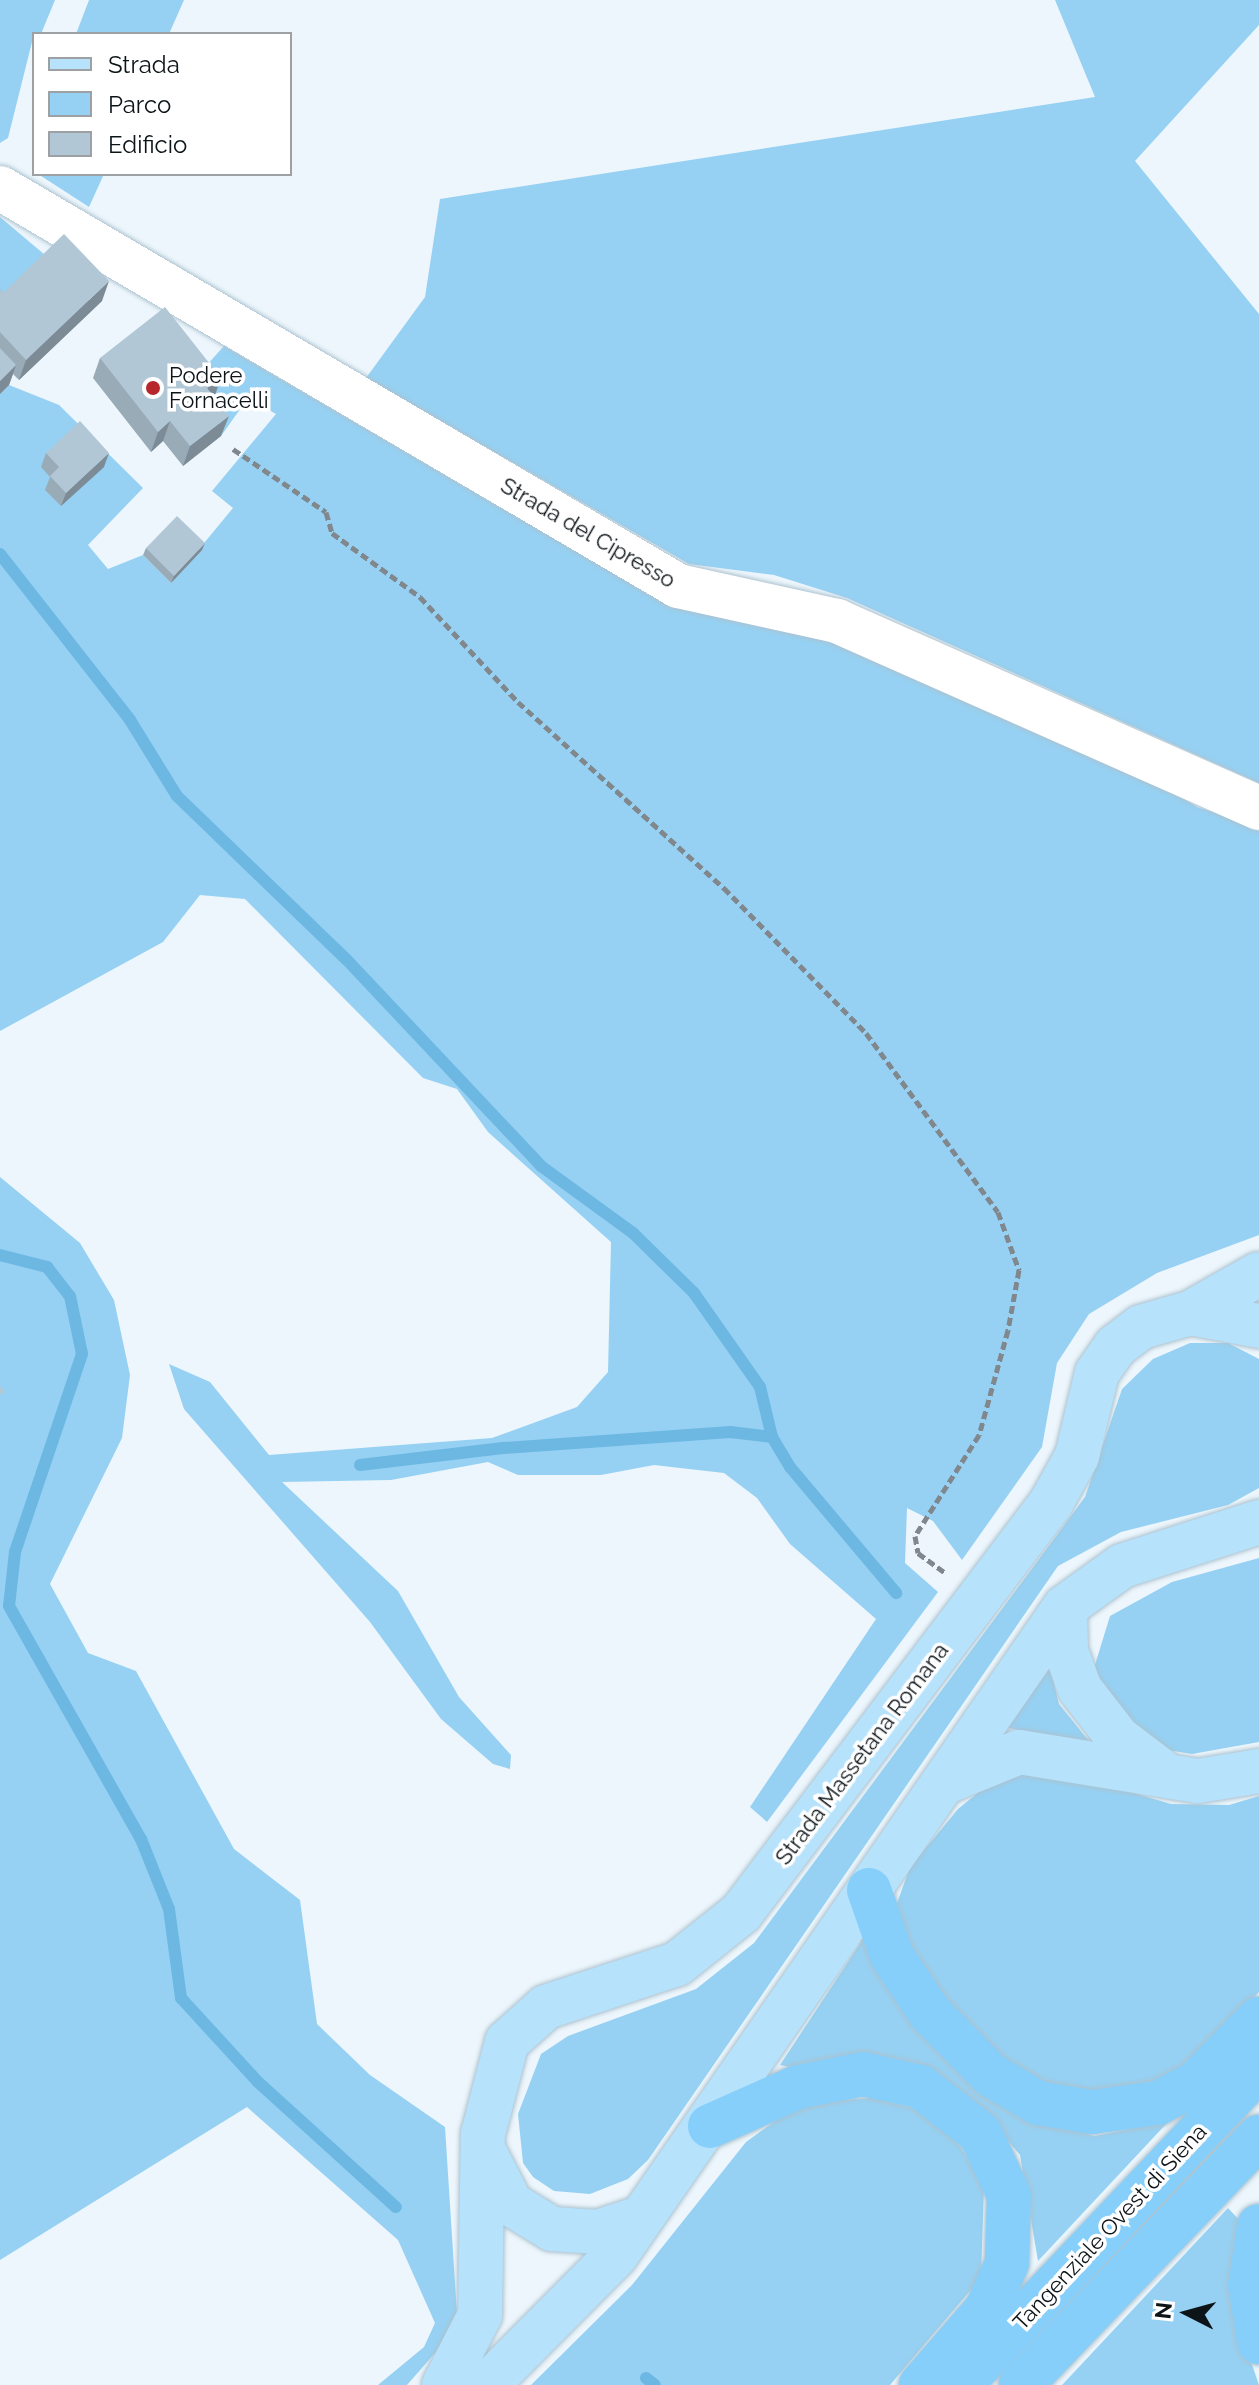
<!DOCTYPE html>
<html>
<head>
<meta charset="utf-8">
<style>
  body { margin:0 }
  #map { position:relative; width:1259px; height:2385px; overflow:hidden; background:#edf6fc; font-family:Raleway,sans-serif }
  div>[style] { position:absolute }
  [style*='--x'] { left:calc(var(--x)*1px); top:calc(var(--y)*1px); width:calc(var(--w)*1px); rotate:calc(var(--a)*1deg) }
  .green>* { inset:0; background:#96d1f3 }
  .stream>* { height:12px; margin:-6px; padding:0 6px; transform-origin:6px; border-radius:6px; background:#6db8e3 }
  .path>* { height:5px; margin-top:-2.5px; transform-origin:0; background:repeating-linear-gradient(90deg,#80888d 0 8px,transparent 0 12px) }
  .roads { filter:drop-shadow(0 0 2px #acc2cf) drop-shadow(0 0 2px #acc2cf) }
  .minor>* { height:44px; margin:-22px; padding:0 22px; transform-origin:22px; border-radius:22px; background:#fff }
  .major>* { height:44px; margin:-22px; padding:0 22px; transform-origin:22px; border-radius:22px; background:#b6e2fc }
  .highway>* { height:44px; margin:-22px; padding:0 22px; transform-origin:22px; border-radius:22px; background:#86cffa }
  .wall>* { inset:0; background:#98abb7 }
  .shaded-wall>* { inset:0; background:#7c8b95 }
  .building>* { inset:0; background:#b1c7d5 }
  .dots>* { width:22px; height:22px; translate:-50% -50%; box-sizing:border-box; border:4px solid #fff; border-radius:50% }
  span { translate:-50% -50%; white-space:nowrap; text-align:center; line-height:1.15; -webkit-text-stroke:7px #fff; paint-order:stroke }
  .poi-label { font-size:22px; color:#0c1418 }
  .left { translate:0 -50%; text-align:left }
  .street-label { font-size:22px; color:#0c1418 }
  .legend { position:absolute; left:32px; top:32px; width:260px; height:144px; box-sizing:border-box; background:#fff; border:2px solid #9ea1a3; margin:0; padding:10px 14px; list-style:none; font-size:24px; color:#0c1418 }
  .legend li { display:flex; align-items:center; gap:16px; height:40px }
  .legend b { width:40px; border:2px solid #9ea1a3 }
  .north { position:absolute; left:1147px; top:2273px; width:80px; height:80px; -webkit-text-stroke:6px #fff; paint-order:stroke; rotate:276deg; font-size:22px; font-weight:700; line-height:32px; text-align:center; color:#0c1418 }
  .north::after { content:''; display:block; margin:auto; width:28px; height:36px; background:#0c1418; clip-path:polygon(50% 0,100% 100%,50% 72%,0 100%) }
</style>
</head>
<body>
<div id="map">
  <div class="green">
    <i style="clip-path:polygon(0 0,55px 0,41px 34px,34px 34px,8px 138px,0 143px)"></i>
    <i style="clip-path:polygon(89px 0,184px 0,169px 34px,76px 34px)"></i>
    <i style="clip-path:polygon(1055px 0,1259px 0,1259px 25px,1135px 161px,1259px 314px,1259px 783px,847px 598px,774px 575px,689px 564px,366px 378px,425px 297px,440px 199px,1095px 97px)"></i>
    <i style="clip-path:polygon(38px 174px,104px 174px,89px 207px)"></i>
    <i style="clip-path:polygon(0 217px,51px 260px,0 308px)"></i>
    <i style="clip-path:polygon(224px 346px,508px 512px,784px 620px,1158px 783px,1197px 807px,1259px 827px,1259px 1235px,1157px 1273px,1089px 1314px,1057px 1363px,1042px 1447px,962px 1560px,933px 1521px,907px 1508px,905px 1563px,938px 1592px,767px 1822px,750px 1807px,876px 1619px,790px 1544px,757px 1498px,724px 1473px,654px 1465px,601px 1475px,518px 1475px,488px 1462px,391px 1480px,282px 1482px,398px 1591px,459px 1697px,511px 1755px,510px 1769px,493px 1764px,441px 1719px,370px 1622px,184px 1409px,169px 1364px,210px 1382px,269px 1455px,492px 1438px,577px 1407px,608px 1372px,611px 1242px,488px 1132px,457px 1089px,423px 1078px,245px 899px,200px 895px,163px 942px,0 1031px,0 394px,9px 385px,59px 405px,143px 488px,88px 545px,108px 569px,143px 555px,171px 583px,233px 508px,212px 491px,276px 414px,248px 398px,221px 436px,200px 408px,197px 376px)"></i>
    <i style="clip-path:polygon(0 1177px,80px 1243px,114px 1300px,130px 1375px,122px 1438px,50px 1584px,88px 1653px,136px 1671px,234px 1849px,300px 1900px,317px 2024px,370px 2075px,445px 2127px,457px 2314px,450px 2336px,407px 2385px,378px 2385px,424px 2347px,435px 2323px,398px 2240px,247px 2107px,0 2260px)"></i>
    <i style="clip-path:polygon(1190px 1343px,1228px 1343px,1259px 1359px,1259px 1488px,1228px 1505px,1121px 1532px,1058px 1566px,648px 2160px,628px 2179px,590px 2194px,554px 2191px,533px 2177px,523px 2163px,518px 2114px,541px 2054px,568px 2036px,696px 1989px,754px 1943px,1085px 1497px,1122px 1389px,1153px 1359px)"></i>
    <i style="clip-path:polygon(1259px 1558px,1259px 1742px,1192px 1754px,1161px 1749px,1118px 1719px,1094px 1668px,1110px 1616px,1172px 1582px)"></i>
    <i style="clip-path:polygon(1050px 1667px,1059px 1704px,1089px 1741px,1007px 1728px)"></i>
    <i style="clip-path:polygon(1031px 1771px,1070px 1774px,1171px 1804px,1229px 1805px,1259px 1796px,1259px 1992px,1198px 2060px,1125px 2094px,1028px 2084px,927px 1990px,896px 1906px,910px 1867px,958px 1809px,980px 1791px)"></i>
    <i style="clip-path:polygon(863px 1939px,886px 1984px,1037px 2120px,1094px 2136px,1168px 2122px,1038px 2261px,1020px 2155px,975px 2102px,780px 2065px)"></i>
    <i style="clip-path:polygon(871px 2098px,921px 2110px,961px 2147px,984px 2187px,981px 2278px,890px 2385px,531px 2385px,632px 2285px,746px 2142px,786px 2113px,824px 2101px)"></i>
    <i style="clip-path:polygon(1228px 2208px,1241px 2222px,1243px 2338px,1259px 2385px,1062px 2385px)"></i>
  </div>
  <div class="stream">
    <i style="--x:0;--y:554;--w:211;--a:51.9"></i>
    <i style="--x:130;--y:720;--w:89;--a:58.3"></i>
    <i style="--x:177;--y:796;--w:236;--a:44"></i>
    <i style="--x:347;--y:960;--w:283;--a:46.7"></i>
    <i style="--x:541;--y:1166;--w:114;--a:36.1"></i>
    <i style="--x:633;--y:1233;--w:86;--a:44.5"></i>
    <i style="--x:694;--y:1293;--w:115;--a:54.9"></i>
    <i style="--x:760;--y:1387;--w:51;--a:76.5"></i>
    <i style="--x:772;--y:1437;--w:35;--a:59"></i>
    <i style="--x:790;--y:1467;--w:165;--a:49.9"></i>
    <i style="--x:0;--y:1255;--w:49;--a:14.3"></i>
    <i style="--x:47;--y:1267;--w:37;--a:52"></i>
    <i style="--x:70;--y:1296;--w:59;--a:78.3"></i>
    <i style="--x:82;--y:1354;--w:209;--a:108.7"></i>
    <i style="--x:15;--y:1552;--w:54;--a:96.3"></i>
    <i style="--x:9;--y:1606;--w:268;--a:60.5"></i>
    <i style="--x:141;--y:1839;--w:75;--a:68.2"></i>
    <i style="--x:169;--y:1909;--w:90;--a:82.3"></i>
    <i style="--x:181;--y:1998;--w:114;--a:47.5"></i>
    <i style="--x:258;--y:2082;--w:186;--a:42.2"></i>
    <i style="--x:360;--y:1465;--w:144;--a:-6.8"></i>
    <i style="--x:503;--y:1448;--w:228;--a:-4"></i>
    <i style="--x:730;--y:1432;--w:42;--a:6.8"></i>
    <i style="--x:646;--y:2378;--w:11;--a:38"></i>
  </div>
  <div class="path">
    <i style="--x:233;--y:449;--w:112;--a:34.1"></i>
    <i style="--x:326;--y:512;--w:22;--a:74"></i>
    <i style="--x:332;--y:533;--w:109;--a:36"></i>
    <i style="--x:420;--y:597;--w:144;--a:47"></i>
    <i style="--x:518;--y:702;--w:278;--a:42.1"></i>
    <i style="--x:724;--y:888;--w:203;--a:45.6"></i>
    <i style="--x:866;--y:1033;--w:222;--a:53.6"></i>
    <i style="--x:998;--y:1212;--w:62;--a:70.1"></i>
    <i style="--x:1019;--y:1270;--w:61;--a:100.4"></i>
    <i style="--x:1008;--y:1330;--w:109;--a:105.4"></i>
    <i style="--x:979;--y:1435;--w:120;--a:122.4"></i>
    <i style="--x:915;--y:1536;--w:17;--a:80"></i>
    <i style="--x:918;--y:1553;--w:34;--a:36"></i>
  </div>
  <div class="roads">
    <div class="minor">
      <i style="--x:0;--y:188;--w:786;--a:30.41"></i>
      <i style="--x:678;--y:586;--w:163;--a:12.4"></i>
      <i style="--x:837;--y:621;--w:462;--a:23.9"></i>
    </div>
    <div class="major">
      <i style="--x:1190;--y:1313;--w:79;--a:-29.5"></i>
      <i style="--x:1065;--y:1607;--w:44;--a:88.7"></i>
      <i style="--x:1066;--y:1651;--w:40;--a:69.8"></i>
      <i style="--x:1080;--y:1689;--w:62;--a:52.2"></i>
      <i style="--x:1118;--y:1738;--w:53;--a:37.3"></i>
      <i style="--x:946;--y:1782;--w:79;--a:-22.3"></i>
      <i style="--x:1019;--y:1752;--w:181;--a:9.2"></i>
      <i style="--x:1198;--y:1781;--w:62;--a:-9.3"></i>
      <i style="--x:485;--y:2153;--w:57;--a:63"></i>
      <i style="--x:511;--y:2204;--w:48;--a:31.4"></i>
      <i style="--x:552;--y:2229;--w:46;--a:3.7"></i>
      <i style="--x:598;--y:2232;--w:44;--a:-18.4"></i>
      <i style="--x:444;--y:2385;--w:79;--a:-62.8"></i>
      <i style="--x:480;--y:2315;--w:181;--a:-89.1"></i>
      <i style="--x:483;--y:2134;--w:95;--a:-75.4"></i>
      <i style="--x:507;--y:2042;--w:52;--a:-41.9"></i>
      <i style="--x:546;--y:2007;--w:138;--a:-18.2"></i>
      <i style="--x:677;--y:1964;--w:82;--a:-38.6"></i>
      <i style="--x:741;--y:1913;--w:514;--a:-52.91"></i>
      <i style="--x:1051;--y:1503;--w:54;--a:-61"></i>
      <i style="--x:1077;--y:1456;--w:85;--a:-76.5"></i>
      <i style="--x:1097;--y:1373;--w:33;--a:-55"></i>
      <i style="--x:1116;--y:1346;--w:31;--a:-37"></i>
      <i style="--x:1141;--y:1327;--w:51;--a:-15.9"></i>
      <i style="--x:1190;--y:1313;--w:70;--a:10.7"></i>
      <i style="--x:487;--y:2385;--w:183;--a:-45.2"></i>
      <i style="--x:616;--y:2255;--w:788;--a:-55.28"></i>
      <i style="--x:1065;--y:1607;--w:70;--a:-35.7"></i>
      <i style="--x:1122;--y:1566;--w:144;--a:-17.8"></i>
    </div>
    <div class="highway">
      <i style="--x:869;--y:1890;--w:70;--a:70.8"></i>
      <i style="--x:892;--y:1956;--w:69;--a:56.3"></i>
      <i style="--x:930;--y:2013;--w:87;--a:45.5"></i>
      <i style="--x:991;--y:2075;--w:55;--a:30.8"></i>
      <i style="--x:1038;--y:2103;--w:55;--a:9.5"></i>
      <i style="--x:1092;--y:2112;--w:67;--a:-7.8"></i>
      <i style="--x:1158;--y:2103;--w:43;--a:-27.8"></i>
      <i style="--x:1196;--y:2083;--w:90;--a:-45.5"></i>
      <i style="--x:710;--y:2126;--w:96;--a:-23.9"></i>
      <i style="--x:798;--y:2087;--w:66;--a:-11.3"></i>
      <i style="--x:863;--y:2074;--w:59;--a:12.6"></i>
      <i style="--x:921;--y:2087;--w:75;--a:37.9"></i>
      <i style="--x:980;--y:2133;--w:68;--a:64.9"></i>
      <i style="--x:1009;--y:2195;--w:68;--a:91.7"></i>
      <i style="--x:1007;--y:2263;--w:50;--a:113.5"></i>
      <i style="--x:987;--y:2309;--w:101;--a:131"></i>
      <i style="--x:1259;--y:2226;--w:60;--a:98.7"></i>
      <i style="--x:1250;--y:2285;--w:58;--a:81"></i>
      <i style="--x:964;--y:2381;--w:429;--a:-46.6"></i>
      <i style="--x:1021;--y:2385;--w:344;--a:-46.2"></i>
    </div>
  </div>
  <div class="wall">
    <i style="clip-path:polygon(0 289px,3px 293px,102px 301px,19px 380px,13px 374px,9px 385px,0 394px)"></i>
    <i style="clip-path:polygon(100px 358px,221px 378px,214px 397px,221px 436px,183px 466px,163px 441px,151px 452px,93px 378px)"></i>
    <i style="clip-path:polygon(46px 453px,104px 467px,61px 506px,45px 490px,50px 477px,41px 467px)"></i>
    <i style="clip-path:polygon(146px 548px,202px 550px,171px 583px,143px 555px)"></i>
  </div>
  <div class="shaded-wall">
    <i style="clip-path:polygon(109px 281px,102px 301px,19px 380px,26px 360px)"></i>
    <i style="clip-path:polygon(16px 365px,9px 385px,0 394px,0 381px)"></i>
    <i style="clip-path:polygon(221px 378px,214px 398px,207px 388px)"></i>
    <i style="clip-path:polygon(229px 416px,221px 436px,183px 466px,190px 446px)"></i>
    <i style="clip-path:polygon(170px 421px,163px 441px,151px 452px,158px 432px)"></i>
    <i style="clip-path:polygon(109px 453px,104px 467px,61px 506px,66px 493px)"></i>
    <i style="clip-path:polygon(205px 543px,202px 550px,171px 583px,174px 576px)"></i>
  </div>
  <div class="building">
    <i style="clip-path:polygon(64px 234px,109px 281px,26px 360px,0 332px,0 289px,3px 293px)"></i>
    <i style="clip-path:polygon(165px 307px,221px 378px,207px 388px,229px 416px,190px 446px,170px 421px,158px 432px,100px 358px)"></i>
    <i style="clip-path:polygon(0 348px,16px 365px,0 381px)"></i>
    <i style="clip-path:polygon(80px 421px,109px 453px,66px 493px,50px 476px,59px 467px,46px 453px)"></i>
    <i style="clip-path:polygon(177px 516px,205px 543px,174px 576px,146px 548px)"></i>
    <i style="clip-path:polygon(0 1386px,5px 1391px,0 1395px)"></i>
  </div>
  <div class="dots">
    <i style="left:153px;top:388px;background:#b6262b"></i>
  </div>
  <div class="poi-label">
    <span class="left" style="left:169px;top:388px">Podere<br>Fornacelli</span>
  </div>
  <div class="street-label">
    <span style="left:588px;top:533px;rotate:30deg">Strada del Cipresso</span>
    <span style="left:862px;top:1754px;rotate:-53deg">Strada Massetana Romana</span>
    <span style="left:1110px;top:2227px;rotate:-47deg">Tangenziale Ovest di Siena</span>
  </div>
  <ul class="legend">
  <li><b style="height:10px;background:#b6e2fc"></b>Strada</li>
  <li><b style="height:22px;background:#96d1f3"></b>Parco</li>
  <li><b style="height:22px;background:#b1c7d5"></b>Edificio</li>
  </ul>
  <div class="north">N</div>
</div>
</body>
</html>
